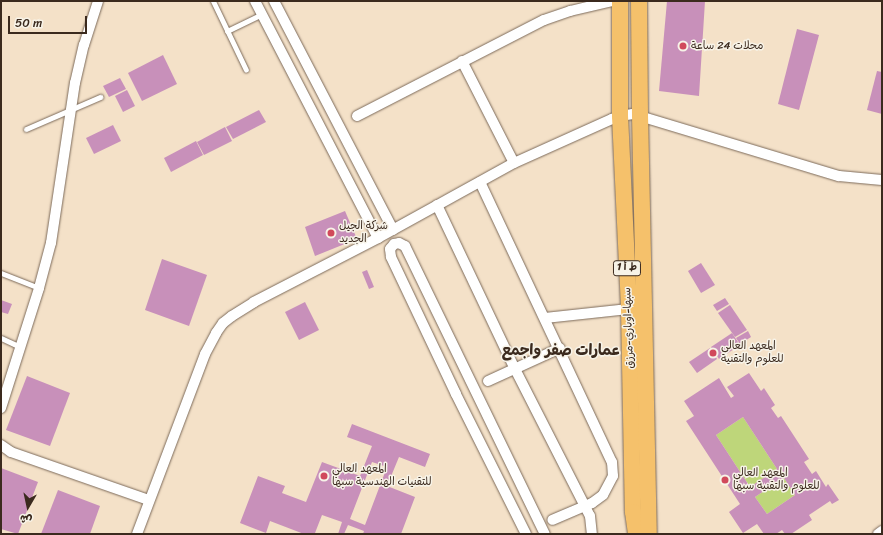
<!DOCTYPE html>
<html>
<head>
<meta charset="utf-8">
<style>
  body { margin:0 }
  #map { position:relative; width:883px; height:535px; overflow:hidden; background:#f4e1c8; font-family:Sriracha,"Playpen Sans Arabic",sans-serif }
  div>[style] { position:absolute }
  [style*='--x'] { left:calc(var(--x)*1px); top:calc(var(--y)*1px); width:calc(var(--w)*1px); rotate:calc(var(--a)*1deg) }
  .green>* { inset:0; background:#bed67a }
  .building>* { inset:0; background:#c890ba }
  .roads { filter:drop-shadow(0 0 1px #7c6a5a) drop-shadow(0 0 1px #7c6a5a) }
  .service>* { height:5px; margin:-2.5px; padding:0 2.5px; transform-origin:2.5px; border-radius:2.5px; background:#fff }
  .minor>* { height:10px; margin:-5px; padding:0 5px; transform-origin:5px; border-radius:5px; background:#fff }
  .trunk>* { height:16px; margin:-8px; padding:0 8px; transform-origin:8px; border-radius:8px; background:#f5c16b }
  .dots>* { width:11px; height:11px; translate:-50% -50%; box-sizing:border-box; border:2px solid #f7f3e8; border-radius:50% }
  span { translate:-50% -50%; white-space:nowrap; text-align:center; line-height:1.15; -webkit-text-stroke:3px #f7f3e8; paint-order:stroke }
  .shield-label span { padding:1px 3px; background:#f7f3e8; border:1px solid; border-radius:3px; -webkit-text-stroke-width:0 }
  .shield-label { font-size:10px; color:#3b2a1e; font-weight:700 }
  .poi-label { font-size:11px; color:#3b2a1e }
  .left { translate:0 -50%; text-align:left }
  .street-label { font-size:11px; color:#3b2a1e }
  .district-label { font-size:15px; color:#3b2a1e; font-weight:700 }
  .frame { position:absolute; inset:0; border:2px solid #3b2a1e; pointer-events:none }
  .north { position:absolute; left:8px; top:487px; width:40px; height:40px; -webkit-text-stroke:3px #f7f3e8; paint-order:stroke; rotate:189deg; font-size:11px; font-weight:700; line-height:16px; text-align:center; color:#3b2a1e }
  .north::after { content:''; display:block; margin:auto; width:14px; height:18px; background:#3b2a1e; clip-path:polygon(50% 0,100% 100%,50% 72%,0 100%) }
  .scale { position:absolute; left:8px; top:16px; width:79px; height:18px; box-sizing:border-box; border:2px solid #3b2a1e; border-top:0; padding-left:5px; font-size:12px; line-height:14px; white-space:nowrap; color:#3b2a1e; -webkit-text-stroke:3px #f7f3e8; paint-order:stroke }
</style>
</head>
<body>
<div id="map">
  <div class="green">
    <i style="clip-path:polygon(743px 417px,777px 469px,750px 487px,716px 435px)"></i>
    <i style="clip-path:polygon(784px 478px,795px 495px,767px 514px,755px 497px)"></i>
  </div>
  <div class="building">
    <i style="clip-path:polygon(667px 1px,705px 1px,699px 96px,659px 91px)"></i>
    <i style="clip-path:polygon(797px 29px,819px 35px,799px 110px,778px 104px)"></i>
    <i style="clip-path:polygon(163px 55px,177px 84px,142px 101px,128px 73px)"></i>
    <i style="clip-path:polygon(877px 71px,882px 72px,882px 114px,867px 110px)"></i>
    <i style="clip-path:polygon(120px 78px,126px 89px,109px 97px,103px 86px)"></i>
    <i style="clip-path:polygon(127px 90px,135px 106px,123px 112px,115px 96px)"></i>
    <i style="clip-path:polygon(259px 110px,266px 122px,233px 139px,226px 127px)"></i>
    <i style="clip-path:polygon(113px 125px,121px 141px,94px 154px,86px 138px)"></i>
    <i style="clip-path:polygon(225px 127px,232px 141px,204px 155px,197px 142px)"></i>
    <i style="clip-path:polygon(196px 141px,203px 155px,171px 172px,164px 158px)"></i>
    <i style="clip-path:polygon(345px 211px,357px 239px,315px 256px,305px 227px)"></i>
    <i style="clip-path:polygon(162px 259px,207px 275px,189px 326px,145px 310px)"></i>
    <i style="clip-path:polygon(701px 263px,715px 285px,701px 293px,688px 271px)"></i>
    <i style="clip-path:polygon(367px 270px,374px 287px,369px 289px,362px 272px)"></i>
    <i style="clip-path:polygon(725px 298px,729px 304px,717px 311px,713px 305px)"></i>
    <i style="clip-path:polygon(1px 300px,12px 304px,8px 314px,1px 312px)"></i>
    <i style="clip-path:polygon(305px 302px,319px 330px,299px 340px,285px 312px)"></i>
    <i style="clip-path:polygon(730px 305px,747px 330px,735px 337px,718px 313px)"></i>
    <i style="clip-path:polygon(748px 331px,751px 337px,740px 344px,736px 338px)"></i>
    <i style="clip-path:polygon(732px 333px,740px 345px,719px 359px,711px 347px)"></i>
    <i style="clip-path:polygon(710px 348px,717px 359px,697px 373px,689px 362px)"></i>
    <i style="clip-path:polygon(evenodd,749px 373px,761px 391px,764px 388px,775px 405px,771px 408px,778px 418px,781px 416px,809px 459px,804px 462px,812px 474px,816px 471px,826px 487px,828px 484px,839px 500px,832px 504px,830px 501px,809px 515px,812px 520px,791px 534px,785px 534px,782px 530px,776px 534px,764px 534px,757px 524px,743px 533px,729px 512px,740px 504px,686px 421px,694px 416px,684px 401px,719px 378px,731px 398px,734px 396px,727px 387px,749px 373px,743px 417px,777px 469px,750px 487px,716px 435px,743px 417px,749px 373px,784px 478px,795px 495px,767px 514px,755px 497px,784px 478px)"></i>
    <i style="clip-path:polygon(27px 376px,70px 393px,50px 446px,6px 430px)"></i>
    <i style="clip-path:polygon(evenodd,352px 424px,430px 454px,425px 467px,399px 457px,387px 486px,415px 497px,401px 534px,363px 534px,364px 531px,348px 525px,344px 534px,338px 534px,342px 522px,322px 515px,315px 533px,318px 534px,304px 534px,270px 521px,266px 533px,240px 523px,258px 476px,285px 486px,282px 493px,306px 502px,322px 462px,360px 476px,372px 446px,347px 437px,352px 424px,372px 462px,387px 467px,365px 525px,350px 519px,372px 462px)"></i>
    <i style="clip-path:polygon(1px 468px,38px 482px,18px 534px,1px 529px)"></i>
    <i style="clip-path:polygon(58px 490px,100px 506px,90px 534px,41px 534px)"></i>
  </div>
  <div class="roads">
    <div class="service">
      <i style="--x:213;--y:1;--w:76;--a:64.4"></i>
      <i style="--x:227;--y:31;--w:39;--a:-26"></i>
      <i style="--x:26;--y:129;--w:81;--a:-23.4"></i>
      <i style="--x:1;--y:273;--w:41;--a:21.5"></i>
      <i style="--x:1;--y:338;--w:21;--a:25"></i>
    </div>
    <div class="minor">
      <i style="--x:255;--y:1;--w:267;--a:62.6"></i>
      <i style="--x:274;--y:1;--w:258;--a:62.5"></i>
      <i style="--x:462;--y:61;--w:114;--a:63"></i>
      <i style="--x:357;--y:116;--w:210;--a:-27.2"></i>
      <i style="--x:544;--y:20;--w:28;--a:-19"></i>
      <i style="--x:570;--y:11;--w:43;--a:-13.4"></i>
      <i style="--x:480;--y:182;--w:310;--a:64.8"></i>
      <i style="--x:612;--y:462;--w:14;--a:86"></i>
      <i style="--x:613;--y:476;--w:21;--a:118"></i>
      <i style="--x:603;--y:495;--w:14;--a:144"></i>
      <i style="--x:592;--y:503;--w:43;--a:157"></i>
      <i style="--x:437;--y:205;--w:182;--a:64.6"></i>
      <i style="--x:515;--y:369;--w:165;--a:63"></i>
      <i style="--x:590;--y:516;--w:18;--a:84"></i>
      <i style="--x:545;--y:318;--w:84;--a:-6.1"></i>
      <i style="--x:488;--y:381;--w:79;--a:-24.6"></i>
      <i style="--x:1;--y:408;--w:126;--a:-72.4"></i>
      <i style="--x:39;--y:288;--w:47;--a:-75.1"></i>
      <i style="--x:51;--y:243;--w:162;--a:-81.5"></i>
      <i style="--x:75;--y:83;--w:39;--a:-77"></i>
      <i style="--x:84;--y:45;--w:46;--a:-72.3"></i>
      <i style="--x:1;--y:445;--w:12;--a:35"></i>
      <i style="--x:11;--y:452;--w:146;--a:19.2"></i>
      <i style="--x:137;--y:534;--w:192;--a:-69.3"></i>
      <i style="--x:205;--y:354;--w:24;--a:-62"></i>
      <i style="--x:216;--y:333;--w:12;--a:-55"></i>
      <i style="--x:223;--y:323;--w:11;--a:-38"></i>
      <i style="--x:232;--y:316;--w:26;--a:-32"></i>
      <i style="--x:254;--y:302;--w:140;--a:-27.3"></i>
      <i style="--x:378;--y:238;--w:155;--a:-28.9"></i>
      <i style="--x:514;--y:163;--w:107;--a:-24.2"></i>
      <i style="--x:612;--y:119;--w:9;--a:-21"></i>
      <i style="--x:620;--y:116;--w:13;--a:-9"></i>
      <i style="--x:633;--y:114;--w:215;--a:16.8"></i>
      <i style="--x:839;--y:176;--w:43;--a:5.3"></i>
      <i style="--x:526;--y:534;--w:157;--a:-116.6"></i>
      <i style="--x:456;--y:394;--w:152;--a:-115.4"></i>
      <i style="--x:391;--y:257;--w:8;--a:-97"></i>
      <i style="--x:390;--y:249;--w:6;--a:-51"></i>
      <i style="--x:394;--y:244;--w:5;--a:-11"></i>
      <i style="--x:399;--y:243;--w:7;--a:27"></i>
      <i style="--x:405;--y:246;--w:320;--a:64.1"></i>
      <i style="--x:878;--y:534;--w:5;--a:-37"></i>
    </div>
    <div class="trunk">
      <i style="--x:620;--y:1;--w:115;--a:90"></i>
      <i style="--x:620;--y:116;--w:193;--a:87.3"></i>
      <i style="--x:629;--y:309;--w:203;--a:88.9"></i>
      <i style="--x:633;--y:512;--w:22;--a:82"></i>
      <i style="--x:639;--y:1;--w:114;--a:89.5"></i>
      <i style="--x:640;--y:115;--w:419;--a:88.8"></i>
    </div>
  </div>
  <div class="dots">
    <i style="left:683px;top:46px;background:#d1495b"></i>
    <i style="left:331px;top:233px;background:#d1495b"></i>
    <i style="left:713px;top:353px;background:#d1495b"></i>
    <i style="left:324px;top:476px;background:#d1495b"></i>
    <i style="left:725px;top:480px;background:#d1495b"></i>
  </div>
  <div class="shield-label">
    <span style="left:627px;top:268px">ط أ 1</span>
  </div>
  <div class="poi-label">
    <span class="left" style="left:691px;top:46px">محلات 24 ساعة</span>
    <span class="left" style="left:339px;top:233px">شركة الجيل<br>الجديد</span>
    <span class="left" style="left:721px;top:353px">المعهد العالي<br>للعلوم والتقنية</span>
    <span class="left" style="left:332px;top:476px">المعهد العالي<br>للتقنيات الهندسية سبها</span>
    <span class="left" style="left:733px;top:480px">المعهد العالي<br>للعلوم والتقنية سبها</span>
  </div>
  <div class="street-label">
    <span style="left:629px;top:328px;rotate:-92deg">سبها-اوباري-مرزق</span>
  </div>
  <div class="district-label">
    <span style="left:561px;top:351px">عمارات صفر واجمع</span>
  </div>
  <div class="frame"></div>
  <div class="north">ش</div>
  <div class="scale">50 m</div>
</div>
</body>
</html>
